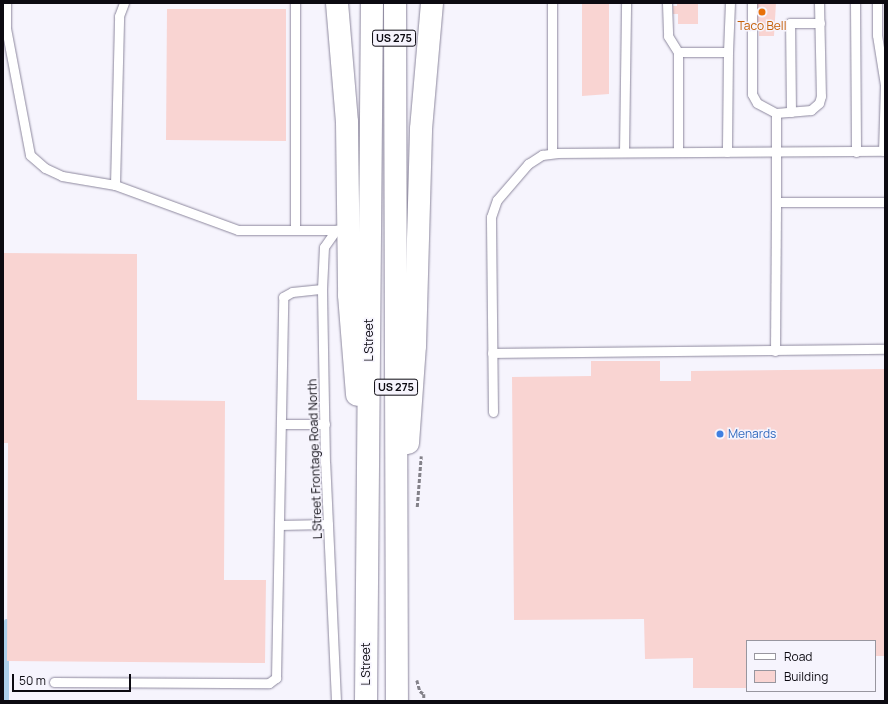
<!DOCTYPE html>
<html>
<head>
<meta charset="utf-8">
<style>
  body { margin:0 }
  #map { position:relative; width:888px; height:704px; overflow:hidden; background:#f6f4fd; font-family:Manrope,sans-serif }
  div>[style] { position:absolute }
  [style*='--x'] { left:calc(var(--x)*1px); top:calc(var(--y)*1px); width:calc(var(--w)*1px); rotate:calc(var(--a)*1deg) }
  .stream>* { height:5px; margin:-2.5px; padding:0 2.5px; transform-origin:2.5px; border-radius:2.5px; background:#accfea }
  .building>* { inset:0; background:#f9d4d2 }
  .path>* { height:2.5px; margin-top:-1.25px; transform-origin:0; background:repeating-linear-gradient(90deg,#838189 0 4px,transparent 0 6px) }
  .roads { filter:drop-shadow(0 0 1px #8d889e) drop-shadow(0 0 1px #8d889e) }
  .lane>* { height:9px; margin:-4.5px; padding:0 4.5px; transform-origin:4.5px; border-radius:4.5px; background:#fff }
  .primary>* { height:22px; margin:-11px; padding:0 11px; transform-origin:11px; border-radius:11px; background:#fff }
  .dots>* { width:11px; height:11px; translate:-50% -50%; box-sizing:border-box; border:2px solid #f6f4fd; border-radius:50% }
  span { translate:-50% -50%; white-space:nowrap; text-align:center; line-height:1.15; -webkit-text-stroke:3px #f6f4fd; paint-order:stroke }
  .shield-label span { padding:1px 3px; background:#f6f4fd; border:1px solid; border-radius:3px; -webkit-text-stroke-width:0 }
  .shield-label { font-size:11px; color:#0c0a11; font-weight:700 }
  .food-label { font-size:12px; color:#c56008 }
  .street-label { font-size:12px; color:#0c0a11 }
  .shop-label { font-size:12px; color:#366cbe }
  .left { translate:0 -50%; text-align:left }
  .frame { position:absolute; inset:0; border:4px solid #0c0a11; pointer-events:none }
  .legend { position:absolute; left:746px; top:640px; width:130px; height:52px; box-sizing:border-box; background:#f6f4fd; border:1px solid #98969f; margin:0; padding:5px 7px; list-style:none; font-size:12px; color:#0c0a11 }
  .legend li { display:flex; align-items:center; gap:8px; height:20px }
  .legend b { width:20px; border:1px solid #98969f }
  .scale { position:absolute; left:12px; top:674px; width:119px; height:18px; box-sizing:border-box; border:2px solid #0c0a11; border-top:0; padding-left:5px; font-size:12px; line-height:14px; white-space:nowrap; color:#0c0a11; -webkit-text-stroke:3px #f6f4fd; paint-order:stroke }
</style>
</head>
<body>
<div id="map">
  <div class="stream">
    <i style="--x:6;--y:701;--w:80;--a:-90"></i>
  </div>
  <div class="building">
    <i style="clip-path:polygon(582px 3px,609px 3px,609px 94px,582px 96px)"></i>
    <i style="clip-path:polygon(677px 3px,698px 3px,698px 24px,678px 24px,678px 14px,673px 14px,673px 6px,677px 6px)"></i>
    <i style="clip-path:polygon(757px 3px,776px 3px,774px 36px,759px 36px,759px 30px,757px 30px)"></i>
    <i style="clip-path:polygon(167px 9px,286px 9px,286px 141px,166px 140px)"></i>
    <i style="clip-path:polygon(3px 253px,137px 254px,137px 400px,225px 401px,224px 580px,266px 580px,265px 663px,7px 661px,8px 443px,3px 443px)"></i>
    <i style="clip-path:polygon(591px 361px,660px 361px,660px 381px,691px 381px,691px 371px,885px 369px,885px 656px,875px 656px,875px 641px,747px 641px,747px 688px,693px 688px,693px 658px,645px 659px,644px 619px,514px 620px,512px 377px,591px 376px)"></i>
  </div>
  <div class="path">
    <i style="--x:417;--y:507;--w:51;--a:-85.5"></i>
    <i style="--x:417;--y:680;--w:11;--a:75"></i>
    <i style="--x:420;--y:691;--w:5;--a:37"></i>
    <i style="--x:424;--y:694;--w:7;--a:90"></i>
  </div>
  <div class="roads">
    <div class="lane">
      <i style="--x:6;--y:3;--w:25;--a:90"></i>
      <i style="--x:6;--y:28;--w:129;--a:79.3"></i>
      <i style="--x:30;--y:155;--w:20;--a:41"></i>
      <i style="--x:45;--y:168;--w:19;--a:25"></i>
      <i style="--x:62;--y:176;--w:54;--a:9.6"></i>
      <i style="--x:115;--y:185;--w:131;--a:20.1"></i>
      <i style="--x:238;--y:230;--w:98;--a:0"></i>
      <i style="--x:295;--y:3;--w:227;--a:90"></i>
      <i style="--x:667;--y:3;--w:33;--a:88"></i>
      <i style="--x:668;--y:36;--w:19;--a:58"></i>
      <i style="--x:752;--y:3;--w:91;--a:90"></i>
      <i style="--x:752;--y:94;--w:10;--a:61"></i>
      <i style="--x:757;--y:103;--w:21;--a:28"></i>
      <i style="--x:819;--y:3;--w:93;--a:88.8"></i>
      <i style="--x:821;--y:96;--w:7;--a:106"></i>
      <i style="--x:819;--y:103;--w:11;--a:139"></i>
      <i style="--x:811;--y:110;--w:35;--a:175"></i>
      <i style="--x:776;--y:113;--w:89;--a:90"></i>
      <i style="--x:776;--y:202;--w:109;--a:0"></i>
      <i style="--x:855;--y:3;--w:149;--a:89.6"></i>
      <i style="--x:877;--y:3;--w:32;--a:90"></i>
      <i style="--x:877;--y:35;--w:51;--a:80.9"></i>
      <i style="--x:885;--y:85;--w:66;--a:91.7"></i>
      <i style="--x:728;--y:52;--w:49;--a:-87.7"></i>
      <i style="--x:791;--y:112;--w:89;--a:-90.6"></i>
      <i style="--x:790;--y:23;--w:30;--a:0"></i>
      <i style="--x:624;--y:152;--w:149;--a:-89.2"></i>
      <i style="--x:678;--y:152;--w:100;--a:-90"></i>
      <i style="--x:678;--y:52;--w:50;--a:0"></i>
      <i style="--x:728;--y:52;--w:100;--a:90.6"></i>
      <i style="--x:552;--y:153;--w:150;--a:-90"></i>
      <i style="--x:115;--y:185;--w:169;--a:-88.6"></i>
      <i style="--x:119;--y:16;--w:14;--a:-69"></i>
      <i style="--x:775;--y:351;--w:149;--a:-89.6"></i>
      <i style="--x:492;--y:353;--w:393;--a:-0.6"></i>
      <i style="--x:493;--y:412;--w:195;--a:-90.6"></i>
      <i style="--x:491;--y:217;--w:18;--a:-71"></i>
      <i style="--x:497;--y:200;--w:48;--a:-49.3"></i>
      <i style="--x:528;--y:164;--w:17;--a:-33"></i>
      <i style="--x:542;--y:155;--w:16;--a:-7"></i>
      <i style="--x:558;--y:153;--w:327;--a:-0.4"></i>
      <i style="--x:281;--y:424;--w:44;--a:0"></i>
      <i style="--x:279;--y:525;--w:49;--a:-1.2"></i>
      <i style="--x:54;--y:682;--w:215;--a:0.3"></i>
      <i style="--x:269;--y:683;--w:9;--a:-36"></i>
      <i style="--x:276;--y:678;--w:381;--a:-88.9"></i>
      <i style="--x:283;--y:297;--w:10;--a:-29"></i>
      <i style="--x:292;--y:292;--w:30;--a:-6"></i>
      <i style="--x:336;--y:701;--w:238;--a:-92.6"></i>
      <i style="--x:325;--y:463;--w:174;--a:-91"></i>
      <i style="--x:322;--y:289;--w:42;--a:-87.3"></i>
      <i style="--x:324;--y:247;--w:21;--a:-55"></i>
      <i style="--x:336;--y:230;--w:11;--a:-10"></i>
    </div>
    <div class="primary">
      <i style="--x:337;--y:3;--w:119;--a:85.2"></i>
      <i style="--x:347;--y:122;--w:173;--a:89.3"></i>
      <i style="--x:349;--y:295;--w:100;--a:85.4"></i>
      <i style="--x:395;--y:3;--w:698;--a:89.84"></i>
      <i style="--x:408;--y:443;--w:97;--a:-85.9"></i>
      <i style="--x:415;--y:346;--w:217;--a:-88.4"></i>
      <i style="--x:421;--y:129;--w:126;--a:-85"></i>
      <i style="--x:366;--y:701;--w:698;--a:-89.51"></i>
    </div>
  </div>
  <div class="dots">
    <i style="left:762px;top:12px;background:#e8710a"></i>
    <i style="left:720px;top:434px;background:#3f7fe0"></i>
  </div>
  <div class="shield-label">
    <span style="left:394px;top:38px">US 275</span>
    <span style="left:396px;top:387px">US 275</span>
  </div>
  <div class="food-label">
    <span style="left:762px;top:26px">Taco Bell</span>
  </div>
  <div class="street-label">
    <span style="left:369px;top:340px;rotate:-90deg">L Street</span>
    <span style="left:315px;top:459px;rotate:-92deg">L Street Frontage Road North</span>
    <span style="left:366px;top:664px;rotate:-90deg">L Street</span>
  </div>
  <div class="shop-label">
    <span class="left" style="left:728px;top:434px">Menards</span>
  </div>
  <div class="frame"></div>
  <ul class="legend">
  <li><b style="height:5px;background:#fff"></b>Road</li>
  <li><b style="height:11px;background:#f9d4d2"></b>Building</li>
  </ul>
  <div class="scale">50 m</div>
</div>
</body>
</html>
